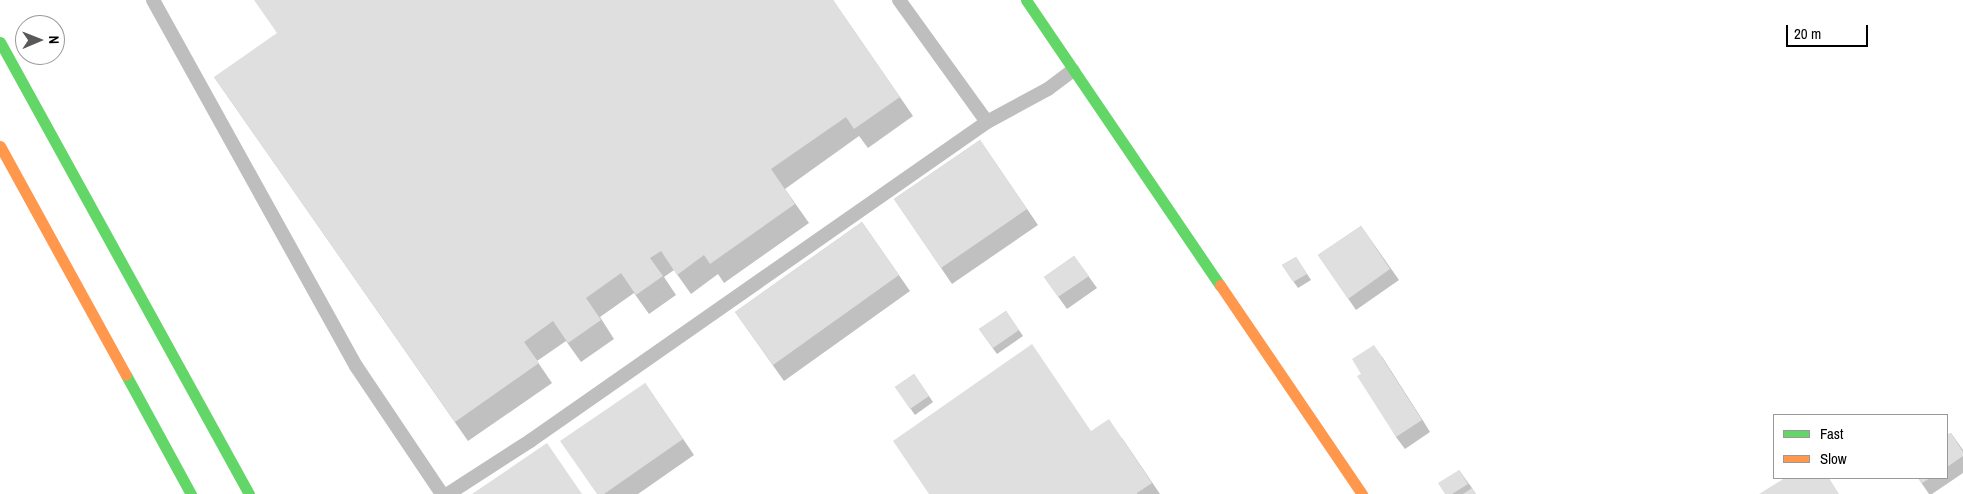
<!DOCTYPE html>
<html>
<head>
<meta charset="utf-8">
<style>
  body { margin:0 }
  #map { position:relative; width:1963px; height:494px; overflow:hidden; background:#fff; font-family:"Archivo Narrow",sans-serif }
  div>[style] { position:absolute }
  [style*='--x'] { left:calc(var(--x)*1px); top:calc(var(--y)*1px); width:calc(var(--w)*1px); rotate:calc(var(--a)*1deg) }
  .lane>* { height:14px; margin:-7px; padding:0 7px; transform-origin:7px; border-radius:7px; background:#bebebe }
  .fast>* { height:11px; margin:-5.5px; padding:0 5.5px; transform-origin:5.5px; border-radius:5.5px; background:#63d668 }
  .slow>* { height:11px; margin:-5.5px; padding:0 5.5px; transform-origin:5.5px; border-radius:5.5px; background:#ff974d }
  .wall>* { inset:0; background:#c0c0c0 }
  .shaded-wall>* { inset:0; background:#9c9c9c }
  .building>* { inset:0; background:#dfdfdf }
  span { translate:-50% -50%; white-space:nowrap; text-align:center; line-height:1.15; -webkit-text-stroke:4px #fff; paint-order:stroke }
  .legend { position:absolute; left:1773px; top:414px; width:175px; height:65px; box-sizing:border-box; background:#fff; border:1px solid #999; margin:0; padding:6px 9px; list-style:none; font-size:15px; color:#000 }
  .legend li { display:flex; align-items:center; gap:10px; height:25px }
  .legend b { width:25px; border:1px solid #999 }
  .north { position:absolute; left:15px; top:15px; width:50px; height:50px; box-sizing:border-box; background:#fff; border:1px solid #999; border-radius:50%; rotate:89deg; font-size:14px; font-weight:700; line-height:20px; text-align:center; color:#000 }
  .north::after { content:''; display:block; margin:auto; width:18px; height:22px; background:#595959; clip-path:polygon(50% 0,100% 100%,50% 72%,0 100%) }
  .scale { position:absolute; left:1786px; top:25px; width:82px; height:22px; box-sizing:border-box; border:2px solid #000; border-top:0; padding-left:6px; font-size:15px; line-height:18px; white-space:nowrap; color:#000; -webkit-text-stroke:4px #fff; paint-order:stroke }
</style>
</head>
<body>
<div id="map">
  <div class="lane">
    <i style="--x:153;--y:0;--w:419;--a:61"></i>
    <i style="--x:356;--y:366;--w:154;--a:56.1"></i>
    <i style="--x:899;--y:0;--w:150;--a:54.2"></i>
    <i style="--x:448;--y:494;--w:98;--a:-32.9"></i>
    <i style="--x:530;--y:441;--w:557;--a:-34.92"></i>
    <i style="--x:987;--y:122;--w:69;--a:-28.4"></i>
    <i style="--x:1048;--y:89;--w:31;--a:-37"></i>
  </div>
  <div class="fast">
    <i style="--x:1026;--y:0;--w:345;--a:55.8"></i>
    <i style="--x:0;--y:42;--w:516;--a:61.15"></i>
    <i style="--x:126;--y:375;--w:136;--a:61.4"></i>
  </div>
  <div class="slow">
    <i style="--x:0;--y:146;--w:261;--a:61.2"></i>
    <i style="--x:1220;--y:285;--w:253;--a:55.8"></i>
  </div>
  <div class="wall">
    <i style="clip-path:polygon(833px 0,913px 116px,868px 148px,859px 136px,785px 189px,809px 223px,724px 283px,718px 274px,691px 294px,674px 270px,664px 277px,676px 295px,649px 314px,634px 293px,600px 317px,614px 339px,581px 362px,566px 341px,537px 361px,552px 383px,468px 441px,214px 77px)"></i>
    <i style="clip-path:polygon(980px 140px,1038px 225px,952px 284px,894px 199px)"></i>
    <i style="clip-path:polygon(862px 222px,910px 291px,784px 381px,735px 312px)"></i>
    <i style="clip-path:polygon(1361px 226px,1399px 280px,1356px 310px,1318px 255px)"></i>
    <i style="clip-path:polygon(1074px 256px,1097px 288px,1067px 309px,1044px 277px)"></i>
    <i style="clip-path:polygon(1296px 257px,1311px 280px,1298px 288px,1282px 265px)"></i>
    <i style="clip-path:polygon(1006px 311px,1023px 336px,997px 354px,979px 329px)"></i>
    <i style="clip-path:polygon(1382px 357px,1430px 432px,1405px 449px,1396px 437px,1361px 374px)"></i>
    <i style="clip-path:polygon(914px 374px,933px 402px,915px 415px,895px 387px)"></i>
    <i style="clip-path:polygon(645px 383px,694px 455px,638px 494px,597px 494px)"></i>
    <i style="clip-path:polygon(1091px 431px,1122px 438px,1160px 494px,929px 494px)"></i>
    <i style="clip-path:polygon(1951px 433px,1963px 450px,1963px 473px,1932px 494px,1929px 494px,1918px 478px,1947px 478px,1947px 435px)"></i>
    <i style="clip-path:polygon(1459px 470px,1472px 488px,1476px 494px,1445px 494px)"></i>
  </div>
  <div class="shaded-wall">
    <i style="clip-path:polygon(1374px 345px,1382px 357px,1430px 432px,1422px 420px)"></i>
  </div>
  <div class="building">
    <i style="clip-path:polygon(254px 0,833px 0,900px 97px,854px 129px,846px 117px,771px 169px,795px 204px,710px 264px,704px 255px,677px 275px,661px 251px,650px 258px,663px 276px,636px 295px,621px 273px,586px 298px,601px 320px,568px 343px,553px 321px,524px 342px,539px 363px,455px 422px,214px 77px,277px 33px)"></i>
    <i style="clip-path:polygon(980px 140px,1027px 209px,941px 268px,894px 199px)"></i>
    <i style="clip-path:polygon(862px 222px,899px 275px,773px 365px,735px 312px)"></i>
    <i style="clip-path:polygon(1361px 226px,1390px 269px,1348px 299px,1318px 255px)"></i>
    <i style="clip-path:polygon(1074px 256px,1089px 276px,1058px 297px,1044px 277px)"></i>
    <i style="clip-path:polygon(1296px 257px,1307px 274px,1293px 282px,1282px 265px)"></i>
    <i style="clip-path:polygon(1006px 311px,1019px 330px,993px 348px,979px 329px)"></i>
    <i style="clip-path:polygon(1032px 344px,1091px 431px,1109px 419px,1152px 483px,1137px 493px,1137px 494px,929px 494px,893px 441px)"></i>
    <i style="clip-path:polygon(1374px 345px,1422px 420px,1396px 437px,1357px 376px,1361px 374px,1352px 359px)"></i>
    <i style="clip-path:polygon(914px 374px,929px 396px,910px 409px,895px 387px)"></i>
    <i style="clip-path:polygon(645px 383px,683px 439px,604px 494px,597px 494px,560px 441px)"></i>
    <i style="clip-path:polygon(1951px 433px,1963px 452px,1963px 456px,1947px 467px,1947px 435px)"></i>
    <i style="clip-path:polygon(547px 443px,582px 494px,472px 494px)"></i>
    <i style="clip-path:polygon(1459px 470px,1468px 484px,1452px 494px,1445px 494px,1438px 483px)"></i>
    <i style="clip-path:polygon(1785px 478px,1829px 478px,1839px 494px,1759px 494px)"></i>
    <i style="clip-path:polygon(1918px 478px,1930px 478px,1922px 483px)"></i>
    <i style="clip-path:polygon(1472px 488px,1476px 494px,1463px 494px)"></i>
  </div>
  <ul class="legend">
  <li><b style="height:6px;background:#63d668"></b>Fast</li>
  <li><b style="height:6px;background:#ff974d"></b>Slow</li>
  </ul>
  <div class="north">N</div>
  <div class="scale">20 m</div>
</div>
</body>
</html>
